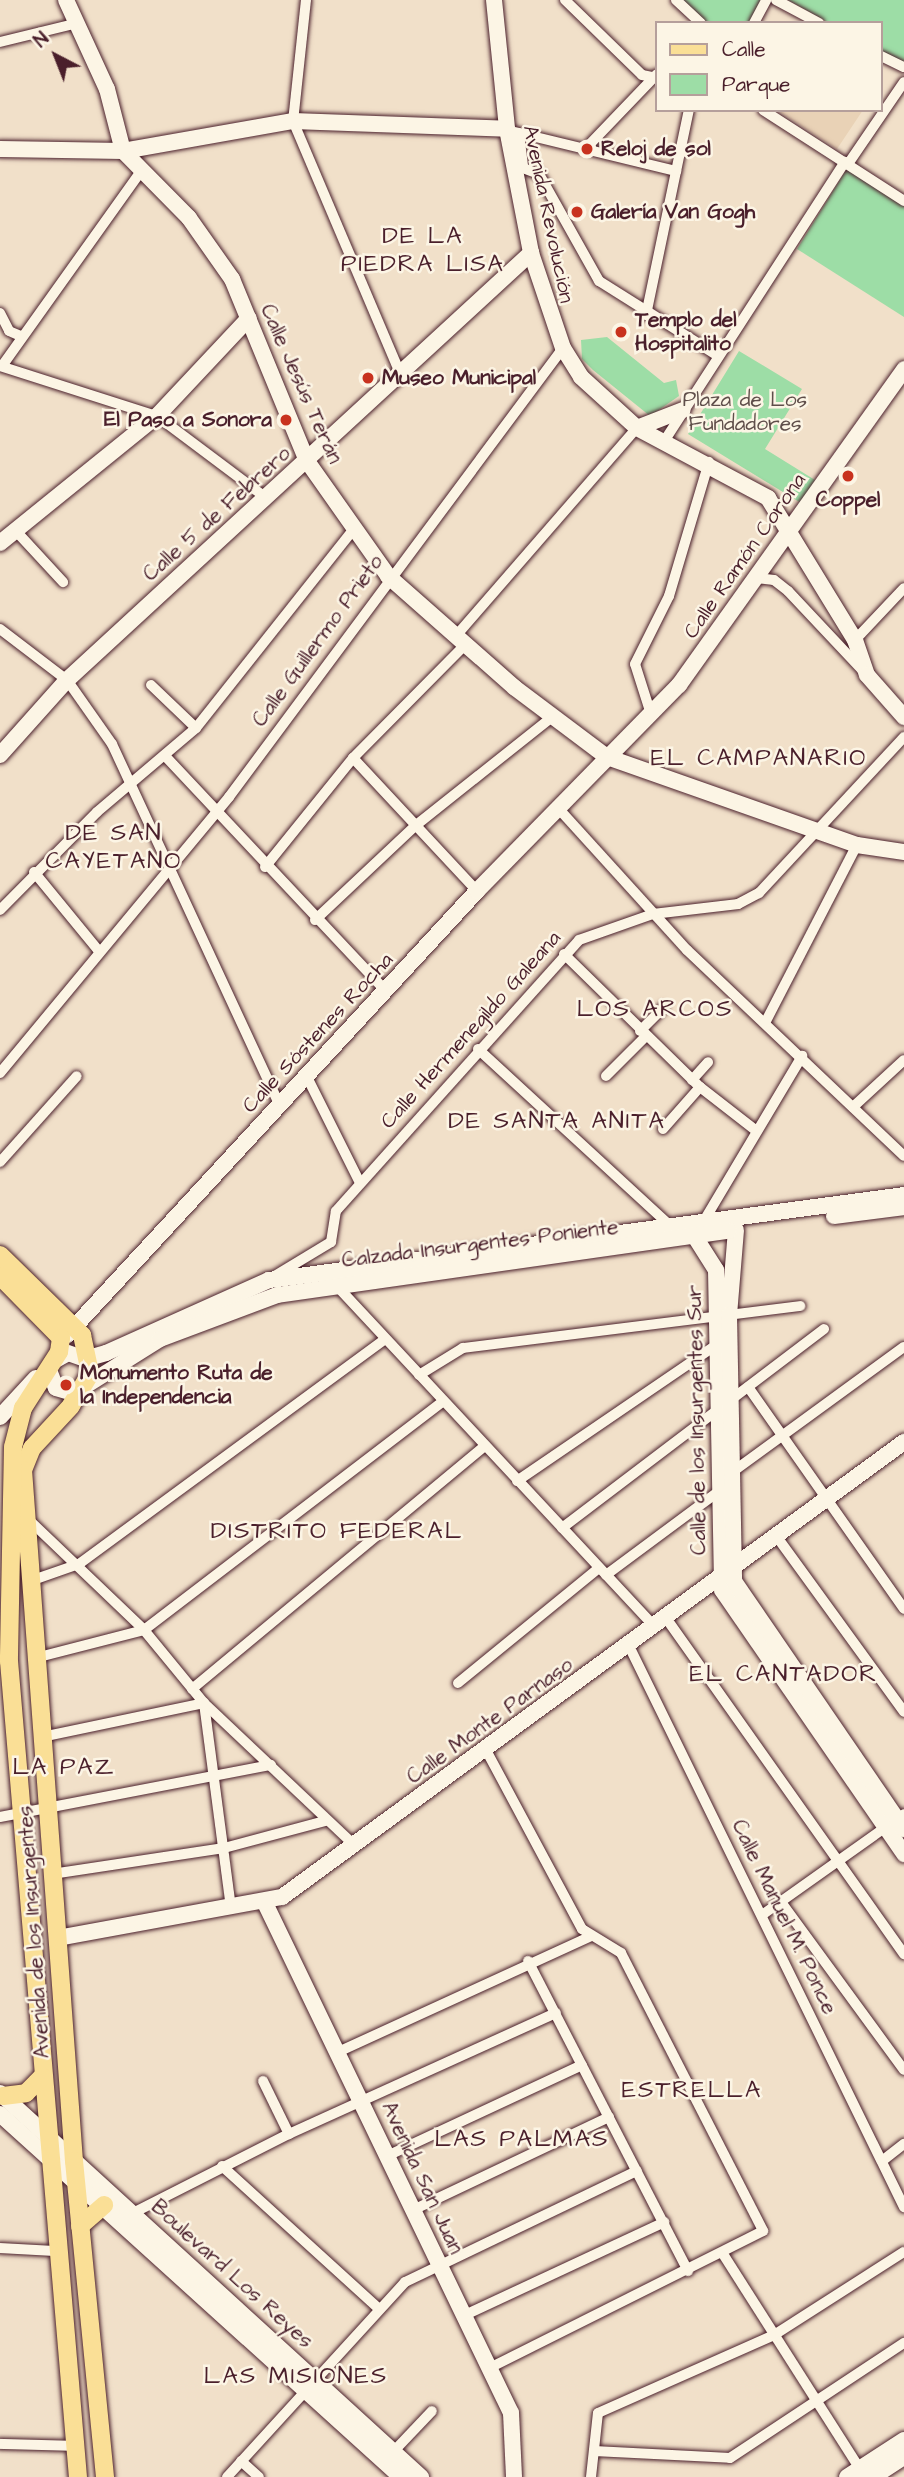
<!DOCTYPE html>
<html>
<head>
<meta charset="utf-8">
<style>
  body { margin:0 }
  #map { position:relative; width:904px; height:2477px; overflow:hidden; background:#f1e0c9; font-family:"Architects Daughter",sans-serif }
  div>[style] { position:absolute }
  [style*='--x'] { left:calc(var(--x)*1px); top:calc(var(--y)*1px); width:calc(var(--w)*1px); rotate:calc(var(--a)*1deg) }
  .built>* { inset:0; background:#e9d2b6 }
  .green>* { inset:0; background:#9ddda6 }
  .roads { filter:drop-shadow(0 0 2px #4a1f2b) drop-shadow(0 0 2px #4a1f2b) }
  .street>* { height:10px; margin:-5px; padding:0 5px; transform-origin:5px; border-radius:5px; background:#fcf5e5 }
  .secondary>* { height:16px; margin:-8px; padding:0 8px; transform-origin:8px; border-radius:8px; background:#fcf5e5 }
  .primary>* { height:18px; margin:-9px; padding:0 9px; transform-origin:9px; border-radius:9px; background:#fadf96 }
  .dots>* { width:19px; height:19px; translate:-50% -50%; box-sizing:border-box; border:4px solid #fcf5e5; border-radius:50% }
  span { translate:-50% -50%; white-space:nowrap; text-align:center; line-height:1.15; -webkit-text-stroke:5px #fcf5e5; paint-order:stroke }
  .poi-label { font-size:21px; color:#4a1f2b; font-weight:700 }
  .left { translate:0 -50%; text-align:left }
  .right { translate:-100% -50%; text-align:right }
  .street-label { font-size:21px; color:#4a1f2b }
  .park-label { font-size:21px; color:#5f4e4a }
  .quarter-label { font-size:24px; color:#4a1f2b; letter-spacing:2px }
  .legend { position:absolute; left:655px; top:21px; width:228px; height:91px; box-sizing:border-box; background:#fcf5e5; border:2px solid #b59f9b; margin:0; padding:9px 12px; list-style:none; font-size:21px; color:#4a1f2b }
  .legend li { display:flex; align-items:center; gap:14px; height:35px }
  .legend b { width:35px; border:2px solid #b59f9b }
  .north { position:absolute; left:21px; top:21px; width:70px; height:70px; -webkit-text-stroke:5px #fcf5e5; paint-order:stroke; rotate:318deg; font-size:19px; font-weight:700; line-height:28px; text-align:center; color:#4a1f2b }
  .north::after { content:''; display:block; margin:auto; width:24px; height:32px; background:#4a1f2b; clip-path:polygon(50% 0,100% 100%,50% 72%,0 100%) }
</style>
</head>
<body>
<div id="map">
  <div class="built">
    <i style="clip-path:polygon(777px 110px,863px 110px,837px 149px)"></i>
  </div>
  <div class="green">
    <i style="clip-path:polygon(676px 0,766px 0,754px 23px,701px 23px)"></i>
    <i style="clip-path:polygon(788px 0,904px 0,904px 63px,881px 51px,881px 23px,829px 23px)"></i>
    <i style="clip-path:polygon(848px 167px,904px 202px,904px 317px,797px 249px)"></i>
    <i style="clip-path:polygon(607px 337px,664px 383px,676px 380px,679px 396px,650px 416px,593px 370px,582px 359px,581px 340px)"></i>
    <i style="clip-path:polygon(739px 351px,802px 389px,765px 449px,815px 480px,801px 503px,688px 434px)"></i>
  </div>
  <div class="roads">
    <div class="street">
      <i style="--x:306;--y:0;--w:122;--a:96.1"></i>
      <i style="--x:293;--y:121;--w:274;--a:67"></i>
      <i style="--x:565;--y:0;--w:107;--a:44.2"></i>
      <i style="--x:642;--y:75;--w:15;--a:11"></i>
      <i style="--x:676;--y:0;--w:34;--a:43"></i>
      <i style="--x:776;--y:0;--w:49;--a:28.1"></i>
      <i style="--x:754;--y:23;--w:26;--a:-62"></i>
      <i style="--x:0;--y:42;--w:76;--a:-13.7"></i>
      <i style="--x:881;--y:56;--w:25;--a:26"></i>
      <i style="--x:763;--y:110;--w:168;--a:32.8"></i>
      <i style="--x:515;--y:132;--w:166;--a:13.6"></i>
      <i style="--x:519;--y:133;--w:35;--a:83"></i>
      <i style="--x:523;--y:168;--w:17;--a:21"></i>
      <i style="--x:539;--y:174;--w:123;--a:60.7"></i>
      <i style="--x:599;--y:281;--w:141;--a:32.2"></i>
      <i style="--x:589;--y:145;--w:98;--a:-46.2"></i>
      <i style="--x:848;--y:164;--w:99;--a:-55.7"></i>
      <i style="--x:0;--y:313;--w:20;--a:63"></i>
      <i style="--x:9;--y:331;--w:13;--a:23"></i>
      <i style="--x:646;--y:315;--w:209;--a:-78.2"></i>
      <i style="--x:0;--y:366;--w:165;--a:17.7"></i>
      <i style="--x:157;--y:416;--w:135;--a:36.9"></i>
      <i style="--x:2;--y:366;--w:241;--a:-54.5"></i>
      <i style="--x:663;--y:443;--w:335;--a:-57.1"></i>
      <i style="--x:15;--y:530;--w:71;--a:47.3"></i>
      <i style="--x:757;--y:578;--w:17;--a:7"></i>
      <i style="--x:774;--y:580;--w:18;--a:38"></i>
      <i style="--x:788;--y:591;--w:112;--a:46.8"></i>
      <i style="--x:0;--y:629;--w:84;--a:37.3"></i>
      <i style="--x:67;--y:680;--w:78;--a:54.9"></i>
      <i style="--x:112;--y:744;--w:397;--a:65.1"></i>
      <i style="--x:455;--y:637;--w:277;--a:-49"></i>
      <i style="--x:855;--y:640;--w:71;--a:-46.7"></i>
      <i style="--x:151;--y:685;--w:62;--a:43.7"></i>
      <i style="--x:650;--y:711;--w:49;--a:-107.7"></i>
      <i style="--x:635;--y:664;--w:76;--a:-63.4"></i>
      <i style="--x:669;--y:596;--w:140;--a:-73.4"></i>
      <i style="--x:167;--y:758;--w:320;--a:46.8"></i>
      <i style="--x:353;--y:758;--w:182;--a:47"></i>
      <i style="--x:559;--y:809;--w:190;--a:47.8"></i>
      <i style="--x:687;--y:950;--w:299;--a:43.5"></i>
      <i style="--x:265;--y:867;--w:140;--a:-51.1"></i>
      <i style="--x:353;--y:758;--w:158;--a:-45.3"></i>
      <i style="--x:34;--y:872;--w:102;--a:50.6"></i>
      <i style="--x:0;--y:910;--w:138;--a:-45.3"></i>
      <i style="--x:97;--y:812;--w:130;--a:-40.3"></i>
      <i style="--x:196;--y:728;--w:254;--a:-51.6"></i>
      <i style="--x:315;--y:920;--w:137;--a:-43.2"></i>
      <i style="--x:415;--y:826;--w:175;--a:-38.5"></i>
      <i style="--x:564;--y:954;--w:190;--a:44.4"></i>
      <i style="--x:700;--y:1087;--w:68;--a:37.9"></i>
      <i style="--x:766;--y:1021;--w:198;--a:-62.7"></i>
      <i style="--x:640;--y:1031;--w:33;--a:-45"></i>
      <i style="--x:478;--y:1049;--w:265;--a:42.6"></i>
      <i style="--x:0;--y:1073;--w:359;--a:-50.3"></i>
      <i style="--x:229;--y:797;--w:560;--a:-53.36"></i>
      <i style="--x:306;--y:1075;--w:121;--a:63.4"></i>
      <i style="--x:606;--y:1076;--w:57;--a:-45"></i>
      <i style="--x:692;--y:1080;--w:24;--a:-48"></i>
      <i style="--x:853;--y:1107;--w:69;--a:-42.7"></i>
      <i style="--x:663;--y:1129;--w:56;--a:-48.6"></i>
      <i style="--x:0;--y:1162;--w:115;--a:-48.2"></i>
      <i style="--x:702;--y:1224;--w:196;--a:-59.2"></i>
      <i style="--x:273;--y:1277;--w:68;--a:-31.1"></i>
      <i style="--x:331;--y:1242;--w:31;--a:-81"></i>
      <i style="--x:336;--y:1211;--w:364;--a:-48.1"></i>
      <i style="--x:579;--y:940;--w:78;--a:-19.4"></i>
      <i style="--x:653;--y:914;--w:86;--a:-6.7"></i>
      <i style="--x:738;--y:904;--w:24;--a:-28"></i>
      <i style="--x:759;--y:893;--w:213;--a:-47.1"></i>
      <i style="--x:335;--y:1284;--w:468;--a:47"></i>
      <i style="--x:419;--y:1375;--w:52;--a:-31.5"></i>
      <i style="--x:463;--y:1348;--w:340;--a:-7.1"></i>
      <i style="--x:748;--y:1387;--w:271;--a:54.9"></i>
      <i style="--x:731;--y:1473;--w:214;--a:-36.1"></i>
      <i style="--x:517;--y:1481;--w:245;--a:-34.3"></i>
      <i style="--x:27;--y:1518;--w:162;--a:43.7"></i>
      <i style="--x:144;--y:1630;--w:94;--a:50.6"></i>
      <i style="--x:204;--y:1703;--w:207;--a:43.4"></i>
      <i style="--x:562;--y:1528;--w:329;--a:-37.2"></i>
      <i style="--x:777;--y:1537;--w:216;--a:54"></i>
      <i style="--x:606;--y:1575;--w:141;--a:-36.6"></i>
      <i style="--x:33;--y:1580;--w:49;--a:-19.2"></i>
      <i style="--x:79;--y:1564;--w:380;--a:-36.3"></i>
      <i style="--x:666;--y:1618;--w:412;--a:54.7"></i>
      <i style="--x:629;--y:1646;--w:625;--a:63.89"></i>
      <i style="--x:39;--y:1657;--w:108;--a:-14.4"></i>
      <i style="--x:144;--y:1630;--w:377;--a:-37.4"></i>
      <i style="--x:458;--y:1683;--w:182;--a:-39.2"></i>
      <i style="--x:192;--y:1689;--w:381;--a:-39.7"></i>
      <i style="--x:46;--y:1736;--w:161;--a:-11.8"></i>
      <i style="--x:204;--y:1703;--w:207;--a:82.5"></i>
      <i style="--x:486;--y:1750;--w:203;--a:61.8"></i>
      <i style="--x:582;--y:1929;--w:46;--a:31.6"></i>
      <i style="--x:621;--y:1953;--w:312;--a:62.9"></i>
      <i style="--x:763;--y:2231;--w:304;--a:153.4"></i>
      <i style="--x:0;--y:1817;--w:276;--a:-10.9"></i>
      <i style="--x:52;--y:1874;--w:174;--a:-8.6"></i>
      <i style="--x:224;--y:1848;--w:105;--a:-15"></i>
      <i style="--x:781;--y:1902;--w:208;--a:53.8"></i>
      <i style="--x:762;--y:1915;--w:174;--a:-35.4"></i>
      <i style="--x:528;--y:1961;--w:349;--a:62.7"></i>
      <i style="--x:338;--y:2052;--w:278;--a:-24.6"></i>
      <i style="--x:263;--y:2081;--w:59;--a:63.9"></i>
      <i style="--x:387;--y:2156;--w:215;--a:-25"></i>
      <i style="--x:882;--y:2161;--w:28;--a:-38"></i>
      <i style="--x:222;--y:2166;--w:211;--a:42.3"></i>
      <i style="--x:413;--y:2210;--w:217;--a:-25.4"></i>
      <i style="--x:133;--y:2213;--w:175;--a:-26.9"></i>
      <i style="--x:289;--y:2134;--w:293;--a:-24.4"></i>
      <i style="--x:0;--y:2248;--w:54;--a:3.2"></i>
      <i style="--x:723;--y:2254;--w:264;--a:57.5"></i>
      <i style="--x:465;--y:2315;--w:220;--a:-25"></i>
      <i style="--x:0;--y:2444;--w:74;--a:1.5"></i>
      <i style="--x:394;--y:2451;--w:55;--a:-46.5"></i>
      <i style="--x:594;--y:2451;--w:136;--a:2.9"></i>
      <i style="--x:730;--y:2458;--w:209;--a:-33.5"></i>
      <i style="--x:241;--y:2461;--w:24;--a:42"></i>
      <i style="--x:227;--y:2477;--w:264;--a:-47.6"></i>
      <i style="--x:405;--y:2282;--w:257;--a:-25.6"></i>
      <i style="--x:591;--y:2477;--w:64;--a:-83.8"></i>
      <i style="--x:598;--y:2413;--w:193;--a:-23.9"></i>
      <i style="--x:774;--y:2335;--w:154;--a:-32.6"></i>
    </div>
    <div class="secondary">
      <i style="--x:66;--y:0;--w:98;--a:65.3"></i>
      <i style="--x:107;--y:89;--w:64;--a:75.5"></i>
      <i style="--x:123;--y:151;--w:94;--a:45.4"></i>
      <i style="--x:189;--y:218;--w:75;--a:54.8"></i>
      <i style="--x:232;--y:279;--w:197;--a:67.6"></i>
      <i style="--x:307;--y:461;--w:141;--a:54.8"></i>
      <i style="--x:388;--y:576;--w:169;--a:41.4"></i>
      <i style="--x:515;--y:688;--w:115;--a:36.9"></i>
      <i style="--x:607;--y:757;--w:265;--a:19.4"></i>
      <i style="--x:857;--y:845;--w:48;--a:8.5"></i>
      <i style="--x:494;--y:0;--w:130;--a:84.2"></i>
      <i style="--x:507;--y:129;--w:126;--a:79"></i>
      <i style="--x:531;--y:253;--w:100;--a:71.4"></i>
      <i style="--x:563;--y:348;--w:34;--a:58"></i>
      <i style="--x:581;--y:377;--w:76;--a:42.3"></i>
      <i style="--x:637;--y:428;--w:149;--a:28.1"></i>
      <i style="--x:768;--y:498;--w:167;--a:58.5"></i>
      <i style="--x:855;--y:640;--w:37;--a:71"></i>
      <i style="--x:867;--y:675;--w:56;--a:48.6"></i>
      <i style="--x:0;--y:149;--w:123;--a:0.9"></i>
      <i style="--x:123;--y:151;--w:173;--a:-10"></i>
      <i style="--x:293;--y:121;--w:214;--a:2.1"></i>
      <i style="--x:637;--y:428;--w:49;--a:-21.4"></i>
      <i style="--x:0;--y:543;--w:202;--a:-39"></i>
      <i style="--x:157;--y:416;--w:134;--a:-46.8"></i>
      <i style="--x:0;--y:755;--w:101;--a:-48.2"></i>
      <i style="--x:67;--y:680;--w:631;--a:-42.62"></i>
      <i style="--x:834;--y:1216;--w:71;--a:-7.3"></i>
      <i style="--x:690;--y:1229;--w:49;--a:57.6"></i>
      <i style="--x:716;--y:1270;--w:320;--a:88.9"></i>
      <i style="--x:722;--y:1590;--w:321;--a:55.4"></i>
      <i style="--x:736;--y:1230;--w:85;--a:94.7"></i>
      <i style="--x:729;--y:1315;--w:266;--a:88.9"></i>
      <i style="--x:734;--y:1581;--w:301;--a:55.6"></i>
      <i style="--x:67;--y:1335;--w:604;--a:-47.28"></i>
      <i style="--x:477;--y:891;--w:289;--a:-45.6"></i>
      <i style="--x:679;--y:685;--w:388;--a:-54.5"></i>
      <i style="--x:52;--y:1362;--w:18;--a:-29"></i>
      <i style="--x:68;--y:1353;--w:18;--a:19"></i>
      <i style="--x:85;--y:1359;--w:22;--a:-16"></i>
      <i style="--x:106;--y:1353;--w:179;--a:-24.1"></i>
      <i style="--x:269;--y:1280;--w:641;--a:-7.62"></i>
      <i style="--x:49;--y:1370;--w:19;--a:69"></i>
      <i style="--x:56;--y:1388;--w:19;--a:16"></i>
      <i style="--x:74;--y:1393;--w:102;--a:-32.1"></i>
      <i style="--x:160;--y:1339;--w:125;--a:-20.6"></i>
      <i style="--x:277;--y:1295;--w:456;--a:-8.1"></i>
      <i style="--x:0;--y:1417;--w:53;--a:-47.3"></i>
      <i style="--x:265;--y:1903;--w:566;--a:64.25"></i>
      <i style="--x:511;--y:2413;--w:64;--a:87.3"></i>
      <i style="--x:58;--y:1938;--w:228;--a:-10.4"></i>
      <i style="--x:282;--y:1897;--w:771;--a:-36.19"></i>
      <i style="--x:0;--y:2093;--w:570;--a:42.37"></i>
      <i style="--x:0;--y:2114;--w:541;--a:42.15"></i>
      <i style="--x:847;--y:2477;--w:68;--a:-33"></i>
      <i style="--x:873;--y:2477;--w:37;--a:-33"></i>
    </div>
    <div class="primary">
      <i style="--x:0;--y:1255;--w:115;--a:44.3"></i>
      <i style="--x:82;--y:1335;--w:40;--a:78"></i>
      <i style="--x:90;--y:1374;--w:37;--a:121"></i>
      <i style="--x:71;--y:1406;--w:57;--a:132.9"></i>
      <i style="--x:32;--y:1448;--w:24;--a:112"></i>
      <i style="--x:23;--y:1470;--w:693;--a:85.78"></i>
      <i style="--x:74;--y:2161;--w:318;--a:84.4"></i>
      <i style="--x:0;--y:1276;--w:87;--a:45.5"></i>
      <i style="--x:61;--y:1338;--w:14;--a:98"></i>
      <i style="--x:59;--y:1352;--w:67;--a:122.7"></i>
      <i style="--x:23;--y:1408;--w:40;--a:104.4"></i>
      <i style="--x:13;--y:1447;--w:214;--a:91.1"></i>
      <i style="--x:9;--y:1661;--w:819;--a:85.17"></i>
      <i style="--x:3;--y:2096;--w:23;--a:-7"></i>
      <i style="--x:26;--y:2093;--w:23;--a:-45"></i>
      <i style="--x:80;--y:2226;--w:32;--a:-41"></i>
    </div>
  </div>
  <div class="dots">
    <i style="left:587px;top:149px;background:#c8321e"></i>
    <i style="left:577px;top:212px;background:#c8321e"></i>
    <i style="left:621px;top:332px;background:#c8321e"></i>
    <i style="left:368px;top:378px;background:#c8321e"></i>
    <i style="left:286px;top:420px;background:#c8321e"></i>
    <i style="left:848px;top:476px;background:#c8321e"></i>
    <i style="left:66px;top:1385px;background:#c8321e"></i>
  </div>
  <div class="poi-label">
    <span class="left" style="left:601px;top:149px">Reloj de sol</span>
    <span class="left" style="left:591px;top:212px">Galería Van Gogh</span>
    <span class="left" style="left:635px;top:332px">Templo del<br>Hospitalito</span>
    <span class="left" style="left:382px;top:378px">Museo Municipal</span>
    <span class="right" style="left:272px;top:420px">El Paso a Sonora</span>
    <span style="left:848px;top:500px">Coppel</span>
    <span class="left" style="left:80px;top:1385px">Monumento Ruta de<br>la Independencia</span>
  </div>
  <div class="street-label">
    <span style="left:548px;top:214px;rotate:78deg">Avenida Revolución</span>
    <span style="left:301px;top:384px;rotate:66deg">Calle Jesús Terán</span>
    <span style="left:217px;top:514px;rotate:-42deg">Calle 5 de Febrero</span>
    <span style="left:745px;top:556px;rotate:-55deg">Calle Ramón Corona</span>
    <span style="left:318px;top:641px;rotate:-54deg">Calle Guillermo Prieto</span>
    <span style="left:471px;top:1030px;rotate:-48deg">Calle Hermenegildo Galeana</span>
    <span style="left:318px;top:1033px;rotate:-47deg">Calle Sóstenes Rocha</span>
    <span style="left:480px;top:1244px;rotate:-7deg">Calzada Insurgentes Poniente</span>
    <span style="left:697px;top:1420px;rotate:-91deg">Calle de los Insurgentes Sur</span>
    <span style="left:490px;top:1721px;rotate:-36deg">Calle Monte Parnaso</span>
    <span style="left:784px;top:1917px;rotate:64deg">Calle Manuel M. Ponce</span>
    <span style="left:34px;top:1932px;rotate:-94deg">Avenida de los Insurgentes</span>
    <span style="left:422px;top:2178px;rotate:65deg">Avenida San Juan</span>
    <span style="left:232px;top:2274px;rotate:42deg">Boulevard Los Reyes</span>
  </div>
  <div class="park-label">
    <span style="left:745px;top:412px">Plaza de Los<br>Fundadores</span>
  </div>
  <div class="quarter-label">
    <span style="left:423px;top:251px">DE LA<br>PIEDRA LISA</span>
    <span style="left:759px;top:759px">EL CAMPANARIO</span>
    <span style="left:114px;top:848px">DE SAN<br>CAYETANO</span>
    <span style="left:655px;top:1010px">LOS ARCOS</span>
    <span style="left:557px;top:1122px">DE SANTA ANITA</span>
    <span style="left:337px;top:1532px">DISTRITO FEDERAL</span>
    <span style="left:784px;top:1675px">EL CANTADOR</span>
    <span style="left:64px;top:1768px">LA PAZ</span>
    <span style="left:692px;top:2091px">ESTRELLA</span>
    <span style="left:522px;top:2140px">LAS PALMAS</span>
    <span style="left:296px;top:2377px">LAS MISIONES</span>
  </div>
  <ul class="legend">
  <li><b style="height:9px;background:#fadf96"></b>Calle</li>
  <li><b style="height:19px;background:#9ddda6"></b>Parque</li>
  </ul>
  <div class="north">N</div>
</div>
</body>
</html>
